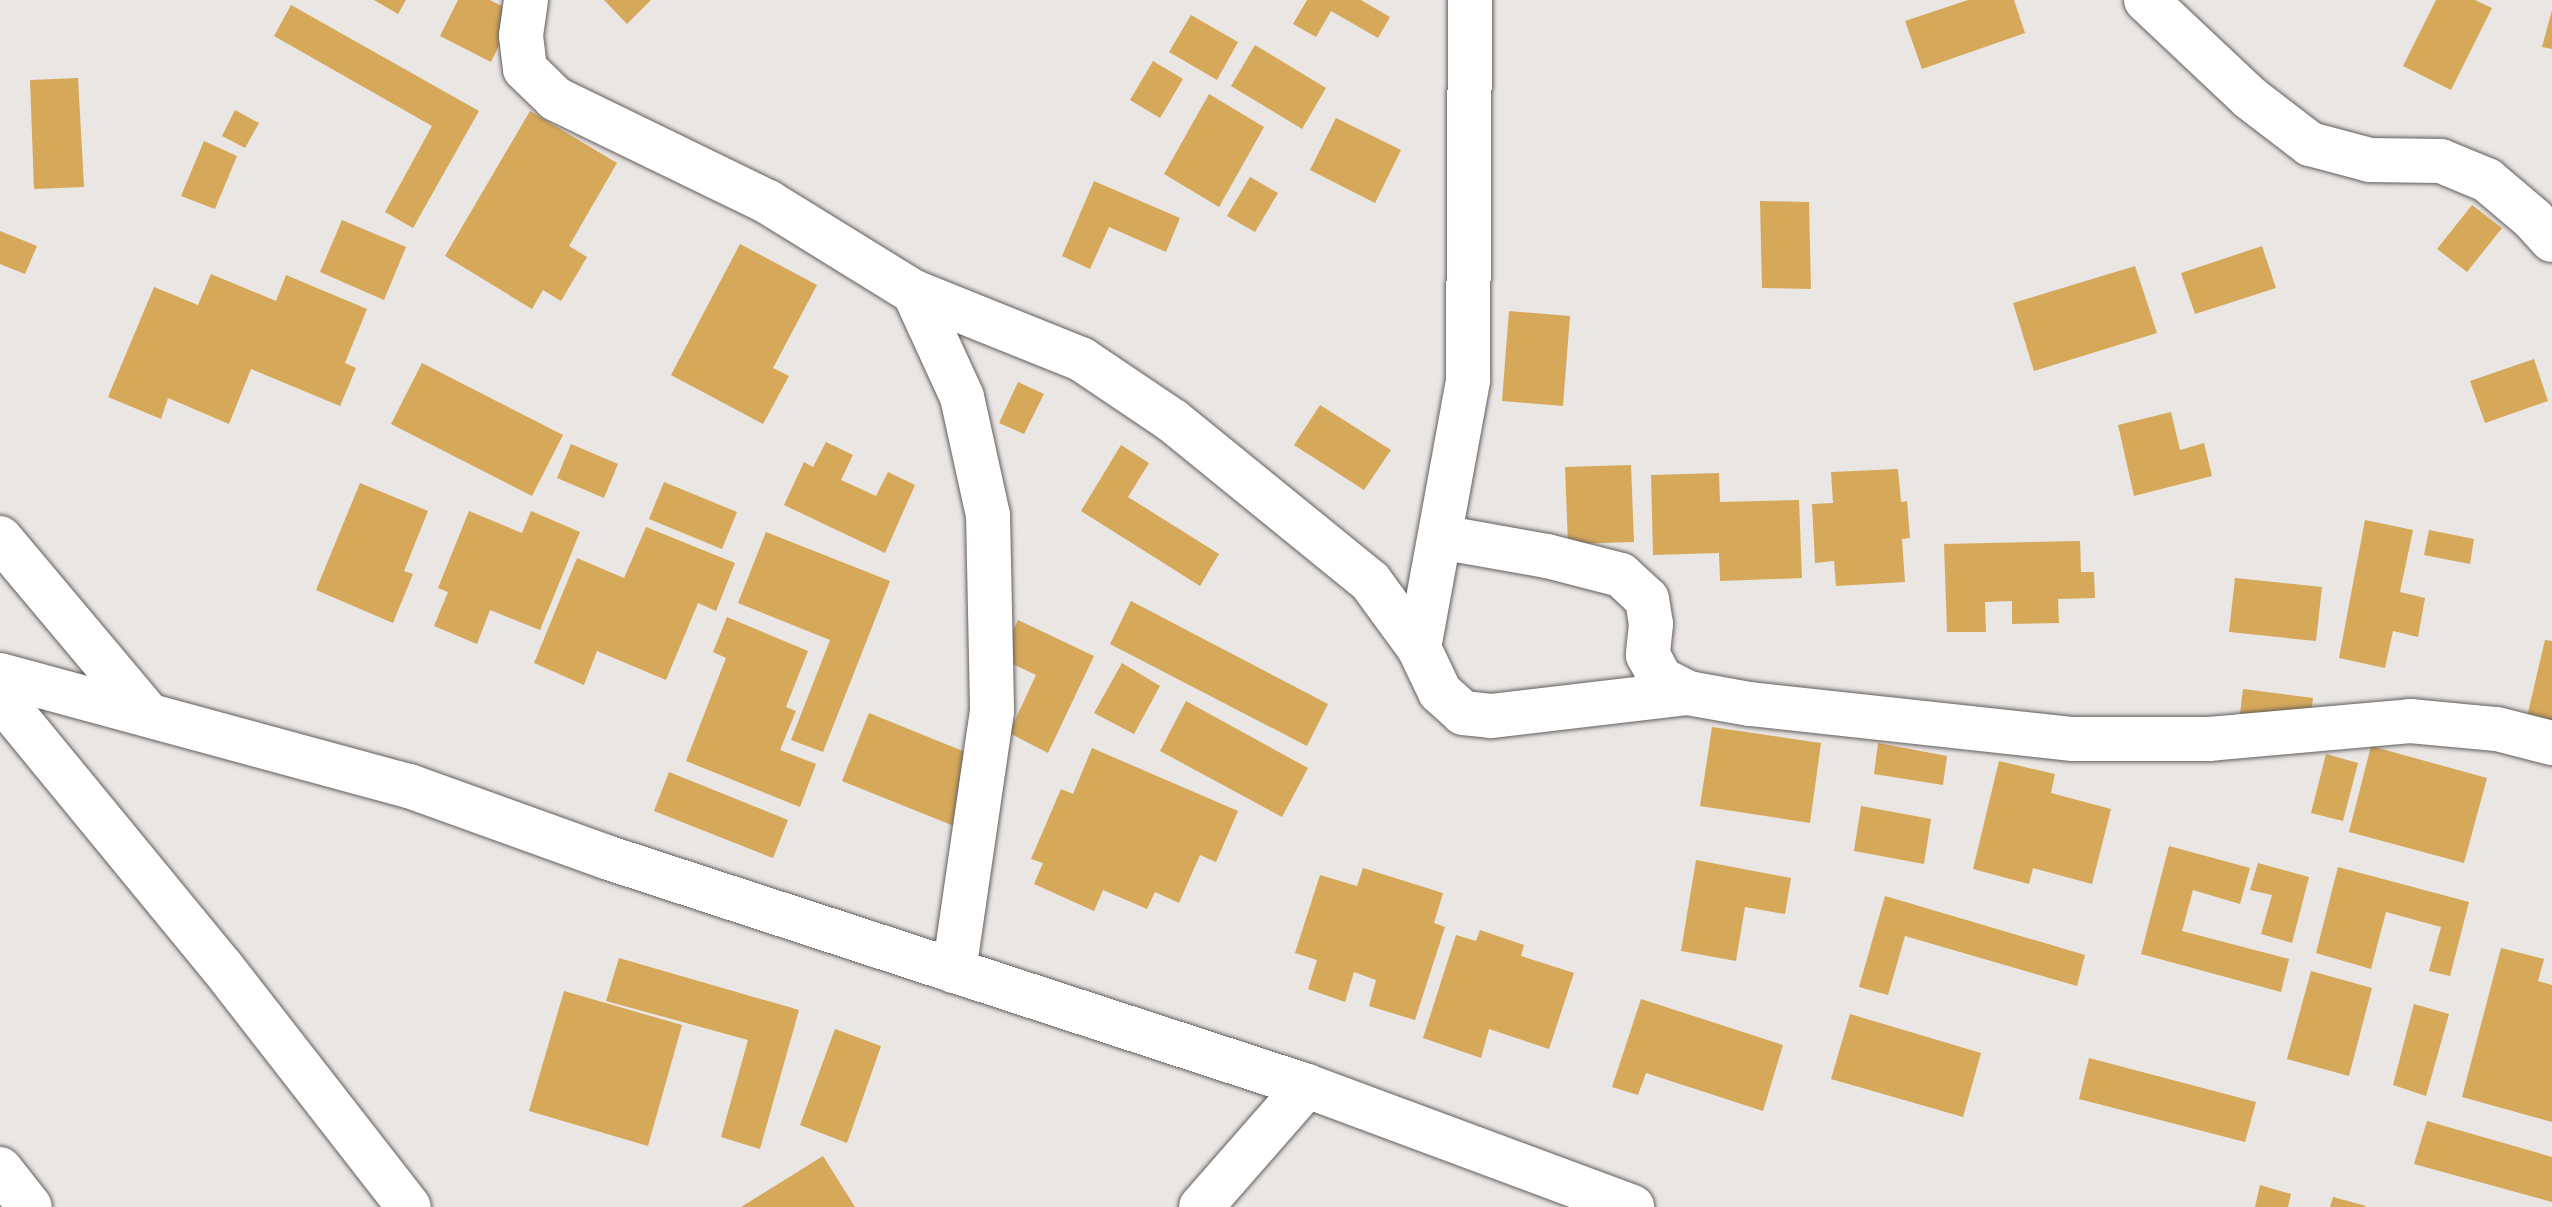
<!DOCTYPE html>
<html>
<head>
<meta charset="utf-8">
<style>
  body { margin:0 }
  #map { position:relative; width:2552px; height:1207px; overflow:hidden; background:#eae6e4; font-family:Ubuntu,sans-serif }
  div>[style] { position:absolute }
  [style*='--x'] { left:calc(var(--x)*1px); top:calc(var(--y)*1px); width:calc(var(--w)*1px); rotate:calc(var(--a)*1deg) }
  .building>* { inset:0; background:#d5a85a }
  .roads { filter:drop-shadow(0 0 2px #625e5d) drop-shadow(0 0 2px #625e5d) }
  .minor>* { height:44px; margin:-22px; padding:0 22px; transform-origin:22px; border-radius:22px; background:#fff }
  .trunk>* { height:44px; margin:-22px; padding:0 22px; transform-origin:22px; border-radius:22px; background:#fff }
  span { translate:-50% -50%; white-space:nowrap; text-align:center; line-height:1.15; -webkit-text-stroke:7px #f7f3f1; paint-order:stroke }
</style>
</head>
<body>
<div id="map">
  <div class="building">
    <i style="clip-path:polygon(374px 0,406px 0,398px 14px)"></i>
    <i style="clip-path:polygon(458px 0,490px 0,515px 13px,491px 62px,440px 36px)"></i>
    <i style="clip-path:polygon(604px 0,651px 0,627px 24px)"></i>
    <i style="clip-path:polygon(1307px 0,1361px 0,1390px 17px,1378px 38px,1331px 11px,1316px 37px,1293px 24px)"></i>
    <i style="clip-path:polygon(1968px 0,2014px 0,2025px 33px,1922px 69px,1905px 21px)"></i>
    <i style="clip-path:polygon(2436px 0,2475px 0,2492px 8px,2451px 90px,2403px 66px)"></i>
    <i style="clip-path:polygon(291px 5px,479px 111px,413px 228px,385px 212px,432px 126px,274px 36px)"></i>
    <i style="clip-path:polygon(2552px 10px,2552px 49px,2542px 47px)"></i>
    <i style="clip-path:polygon(1191px 15px,1238px 42px,1217px 80px,1169px 52px)"></i>
    <i style="clip-path:polygon(1255px 45px,1326px 88px,1302px 129px,1231px 86px)"></i>
    <i style="clip-path:polygon(1153px 61px,1183px 79px,1160px 118px,1130px 100px)"></i>
    <i style="clip-path:polygon(78px 78px,84px 187px,34px 189px,30px 80px)"></i>
    <i style="clip-path:polygon(1209px 94px,1264px 127px,1219px 207px,1164px 174px)"></i>
    <i style="clip-path:polygon(235px 110px,259px 123px,245px 148px,222px 136px)"></i>
    <i style="clip-path:polygon(530px 111px,617px 163px,569px 246px,587px 257px,561px 301px,543px 290px,532px 309px,445px 256px)"></i>
    <i style="clip-path:polygon(1336px 118px,1401px 150px,1375px 203px,1310px 170px)"></i>
    <i style="clip-path:polygon(204px 141px,237px 156px,215px 209px,181px 196px)"></i>
    <i style="clip-path:polygon(1250px 177px,1278px 193px,1255px 232px,1227px 216px)"></i>
    <i style="clip-path:polygon(1094px 181px,1180px 218px,1166px 252px,1109px 227px,1090px 269px,1062px 256px)"></i>
    <i style="clip-path:polygon(1760px 201px,1809px 202px,1811px 289px,1762px 288px)"></i>
    <i style="clip-path:polygon(2472px 205px,2502px 228px,2467px 272px,2437px 249px)"></i>
    <i style="clip-path:polygon(342px 220px,406px 247px,384px 300px,320px 272px)"></i>
    <i style="clip-path:polygon(0 231px,37px 246px,25px 274px,0 264px)"></i>
    <i style="clip-path:polygon(740px 244px,817px 285px,773px 368px,789px 376px,763px 424px,671px 375px)"></i>
    <i style="clip-path:polygon(2262px 246px,2276px 288px,2195px 314px,2181px 273px)"></i>
    <i style="clip-path:polygon(2135px 266px,2157px 333px,2034px 371px,2013px 303px)"></i>
    <i style="clip-path:polygon(211px 274px,276px 301px,286px 275px,367px 309px,345px 363px,356px 368px,340px 406px,251px 369px,229px 424px,168px 398px,161px 419px,108px 397px,154px 287px,198px 305px)"></i>
    <i style="clip-path:polygon(1509px 311px,1570px 316px,1563px 406px,1502px 401px)"></i>
    <i style="clip-path:polygon(2534px 359px,2548px 401px,2485px 423px,2470px 381px)"></i>
    <i style="clip-path:polygon(422px 363px,563px 435px,532px 496px,391px 424px)"></i>
    <i style="clip-path:polygon(1018px 382px,1044px 394px,1024px 434px,999px 423px)"></i>
    <i style="clip-path:polygon(1320px 405px,1391px 450px,1364px 490px,1294px 445px)"></i>
    <i style="clip-path:polygon(2171px 412px,2180px 450px,2204px 443px,2212px 476px,2134px 496px,2118px 425px)"></i>
    <i style="clip-path:polygon(826px 442px,853px 455px,841px 480px,876px 496px,888px 472px,915px 485px,885px 553px,784px 505px,804px 462px,813px 467px)"></i>
    <i style="clip-path:polygon(571px 444px,618px 464px,604px 498px,557px 478px)"></i>
    <i style="clip-path:polygon(1121px 445px,1149px 463px,1128px 497px,1219px 554px,1200px 586px,1081px 511px)"></i>
    <i style="clip-path:polygon(1631px 465px,1634px 542px,1568px 544px,1565px 467px)"></i>
    <i style="clip-path:polygon(1898px 469px,1901px 502px,1907px 501px,1910px 538px,1902px 539px,1905px 582px,1836px 586px,1834px 561px,1815px 563px,1812px 504px,1833px 503px,1831px 472px)"></i>
    <i style="clip-path:polygon(1719px 473px,1720px 502px,1799px 500px,1802px 578px,1720px 581px,1719px 553px,1653px 555px,1651px 475px)"></i>
    <i style="clip-path:polygon(664px 482px,737px 512px,722px 549px,649px 519px)"></i>
    <i style="clip-path:polygon(360px 483px,428px 511px,404px 571px,413px 574px,393px 623px,316px 590px)"></i>
    <i style="clip-path:polygon(469px 511px,522px 533px,531px 511px,580px 532px,540px 630px,490px 610px,477px 644px,434px 626px,448px 592px,438px 588px)"></i>
    <i style="clip-path:polygon(2365px 520px,2413px 530px,2400px 592px,2425px 598px,2418px 637px,2393px 631px,2385px 668px,2339px 658px)"></i>
    <i style="clip-path:polygon(646px 527px,735px 563px,716px 611px,698px 603px,666px 680px,597px 651px,584px 685px,534px 663px,577px 558px,624px 578px)"></i>
    <i style="clip-path:polygon(2429px 530px,2474px 539px,2470px 564px,2424px 555px)"></i>
    <i style="clip-path:polygon(766px 532px,890px 581px,823px 752px,791px 740px,830px 640px,738px 603px)"></i>
    <i style="clip-path:polygon(2080px 541px,2081px 572px,2094px 572px,2095px 598px,2058px 599px,2059px 623px,2012px 624px,2012px 601px,1985px 602px,1986px 632px,1947px 632px,1944px 544px)"></i>
    <i style="clip-path:polygon(2235px 578px,2322px 587px,2316px 641px,2229px 632px)"></i>
    <i style="clip-path:polygon(1131px 601px,1328px 704px,1307px 746px,1110px 644px)"></i>
    <i style="clip-path:polygon(727px 617px,808px 651px,786px 707px,796px 711px,780px 750px,816px 764px,800px 807px,686px 761px,726px 658px,713px 652px)"></i>
    <i style="clip-path:polygon(1018px 620px,1094px 656px,1048px 753px,1009px 733px,1036px 675px,1000px 658px)"></i>
    <i style="clip-path:polygon(2545px 640px,2552px 641px,2552px 723px,2527px 717px)"></i>
    <i style="clip-path:polygon(1122px 663px,1160px 686px,1134px 734px,1094px 713px)"></i>
    <i style="clip-path:polygon(2243px 689px,2313px 698px,2308px 740px,2238px 730px)"></i>
    <i style="clip-path:polygon(1186px 701px,1308px 768px,1282px 817px,1160px 751px)"></i>
    <i style="clip-path:polygon(869px 713px,990px 762px,964px 830px,842px 781px)"></i>
    <i style="clip-path:polygon(1712px 727px,1821px 743px,1810px 823px,1700px 806px)"></i>
    <i style="clip-path:polygon(1878px 743px,1947px 756px,1943px 785px,1874px 774px)"></i>
    <i style="clip-path:polygon(2371px 746px,2487px 778px,2464px 863px,2349px 832px)"></i>
    <i style="clip-path:polygon(1092px 748px,1238px 811px,1216px 862px,1200px 855px,1179px 903px,1155px 892px,1147px 909px,1103px 890px,1094px 911px,1034px 884px,1043px 863px,1031px 859px,1061px 789px,1073px 794px)"></i>
    <i style="clip-path:polygon(2326px 754px,2358px 763px,2343px 821px,2311px 813px)"></i>
    <i style="clip-path:polygon(1999px 761px,2055px 774px,2051px 793px,2111px 809px,2092px 884px,2033px 868px,2029px 884px,1973px 869px)"></i>
    <i style="clip-path:polygon(669px 772px,788px 820px,773px 858px,654px 811px)"></i>
    <i style="clip-path:polygon(1861px 806px,1931px 819px,1924px 864px,1854px 851px)"></i>
    <i style="clip-path:polygon(2169px 846px,2250px 868px,2240px 904px,2193px 890px,2182px 931px,2289px 959px,2281px 992px,2141px 954px)"></i>
    <i style="clip-path:polygon(1696px 860px,1791px 878px,1785px 914px,1745px 907px,1736px 961px,1681px 951px)"></i>
    <i style="clip-path:polygon(2258px 863px,2309px 877px,2292px 943px,2261px 934px,2272px 895px,2250px 890px)"></i>
    <i style="clip-path:polygon(2338px 867px,2469px 902px,2450px 976px,2429px 971px,2441px 927px,2386px 912px,2371px 969px,2316px 953px)"></i>
    <i style="clip-path:polygon(1363px 868px,1443px 893px,1434px 923px,1445px 927px,1415px 1020px,1369px 1006px,1376px 980px,1354px 972px,1345px 1002px,1308px 989px,1317px 960px,1295px 953px,1320px 875px,1357px 886px)"></i>
    <i style="clip-path:polygon(1885px 896px,2085px 955px,2077px 986px,1905px 936px,1888px 995px,1859px 987px)"></i>
    <i style="clip-path:polygon(1480px 930px,1524px 945px,1521px 956px,1574px 973px,1549px 1049px,1489px 1029px,1481px 1058px,1423px 1038px,1456px 935px,1476px 941px)"></i>
    <i style="clip-path:polygon(2501px 948px,2544px 959px,2538px 981px,2552px 985px,2552px 1122px,2462px 1097px)"></i>
    <i style="clip-path:polygon(619px 958px,799px 1010px,760px 1149px,721px 1137px,748px 1040px,606px 1001px)"></i>
    <i style="clip-path:polygon(2311px 971px,2372px 988px,2349px 1076px,2287px 1059px)"></i>
    <i style="clip-path:polygon(564px 991px,682px 1025px,648px 1146px,529px 1111px)"></i>
    <i style="clip-path:polygon(1641px 999px,1783px 1045px,1763px 1111px,1646px 1073px,1638px 1095px,1612px 1087px)"></i>
    <i style="clip-path:polygon(2414px 1004px,2449px 1014px,2426px 1096px,2393px 1085px)"></i>
    <i style="clip-path:polygon(1850px 1014px,1981px 1053px,1963px 1117px,1831px 1079px)"></i>
    <i style="clip-path:polygon(835px 1029px,881px 1046px,847px 1143px,800px 1125px)"></i>
    <i style="clip-path:polygon(2089px 1058px,2256px 1102px,2245px 1142px,2079px 1099px)"></i>
    <i style="clip-path:polygon(2427px 1121px,2552px 1157px,2552px 1202px,2414px 1164px)"></i>
    <i style="clip-path:polygon(823px 1156px,855px 1207px,741px 1207px)"></i>
    <i style="clip-path:polygon(2260px 1185px,2291px 1194px,2288px 1207px,2255px 1207px)"></i>
    <i style="clip-path:polygon(2333px 1197px,2366px 1206px,2365px 1207px,2330px 1207px)"></i>
  </div>
  <div class="roads">
    <div class="minor">
      <i style="--x:526;--y:0;--w:36;--a:98"></i>
      <i style="--x:521;--y:36;--w:33;--a:83"></i>
      <i style="--x:525;--y:69;--w:43;--a:44.1"></i>
      <i style="--x:556;--y:99;--w:236;--a:25.9"></i>
      <i style="--x:768;--y:202;--w:172;--a:31.7"></i>
      <i style="--x:914;--y:292;--w:115;--a:65.4"></i>
      <i style="--x:962;--y:397;--w:121;--a:77.6"></i>
      <i style="--x:988;--y:515;--w:196;--a:88.8"></i>
      <i style="--x:992;--y:711;--w:263;--a:98.3"></i>
      <i style="--x:2146;--y:0;--w:143;--a:43.3"></i>
      <i style="--x:2250;--y:98;--w:76;--a:37.5"></i>
      <i style="--x:2310;--y:144;--w:62;--a:14.9"></i>
      <i style="--x:2370;--y:160;--w:71;--a:0.8"></i>
      <i style="--x:2441;--y:161;--w:50;--a:22.4"></i>
      <i style="--x:2487;--y:180;--w:60;--a:40.3"></i>
      <i style="--x:2533;--y:219;--w:28;--a:48"></i>
      <i style="--x:914;--y:292;--w:180;--a:21.9"></i>
      <i style="--x:1081;--y:359;--w:111;--a:34"></i>
      <i style="--x:1173;--y:421;--w:254;--a:39.1"></i>
      <i style="--x:1370;--y:581;--w:83;--a:53.8"></i>
      <i style="--x:1419;--y:648;--w:49;--a:64.5"></i>
      <i style="--x:1440;--y:692;--w:31;--a:42"></i>
      <i style="--x:1463;--y:713;--w:28;--a:6"></i>
      <i style="--x:1491;--y:716;--w:198;--a:-6.7"></i>
      <i style="--x:1440;--y:537;--w:109;--a:10.1"></i>
      <i style="--x:1547;--y:556;--w:76;--a:14.4"></i>
      <i style="--x:1621;--y:575;--w:35;--a:43"></i>
      <i style="--x:1647;--y:599;--w:25;--a:81"></i>
      <i style="--x:1651;--y:624;--w:31;--a:96"></i>
      <i style="--x:1648;--y:655;--w:27;--a:62"></i>
      <i style="--x:1661;--y:679;--w:30;--a:27"></i>
      <i style="--x:1688;--y:693;--w:63;--a:10.1"></i>
      <i style="--x:1750;--y:704;--w:325;--a:6.2"></i>
      <i style="--x:2073;--y:739;--w:136;--a:0"></i>
      <i style="--x:2209;--y:739;--w:202;--a:-5.1"></i>
      <i style="--x:2410;--y:721;--w:87;--a:5.3"></i>
      <i style="--x:2497;--y:729;--w:57;--a:14.3"></i>
      <i style="--x:0;--y:538;--w:227;--a:50"></i>
      <i style="--x:1419;--y:648;--w:272;--a:-79.6"></i>
      <i style="--x:1468;--y:380;--w:380;--a:-89.7"></i>
      <i style="--x:0;--y:675;--w:424;--a:15.2"></i>
      <i style="--x:409;--y:786;--w:209;--a:19.8"></i>
      <i style="--x:606;--y:857;--w:737;--a:18.09"></i>
      <i style="--x:1307;--y:1086;--w:347;--a:20.4"></i>
      <i style="--x:0;--y:697;--w:350;--a:50.6"></i>
      <i style="--x:222;--y:967;--w:304;--a:52.1"></i>
      <i style="--x:1201;--y:1207;--w:161;--a:-48.8"></i>
    </div>
    <div class="trunk">
      <i style="--x:0;--y:1169;--w:48;--a:51.7"></i>
    </div>
  </div>
</div>
</body>
</html>
